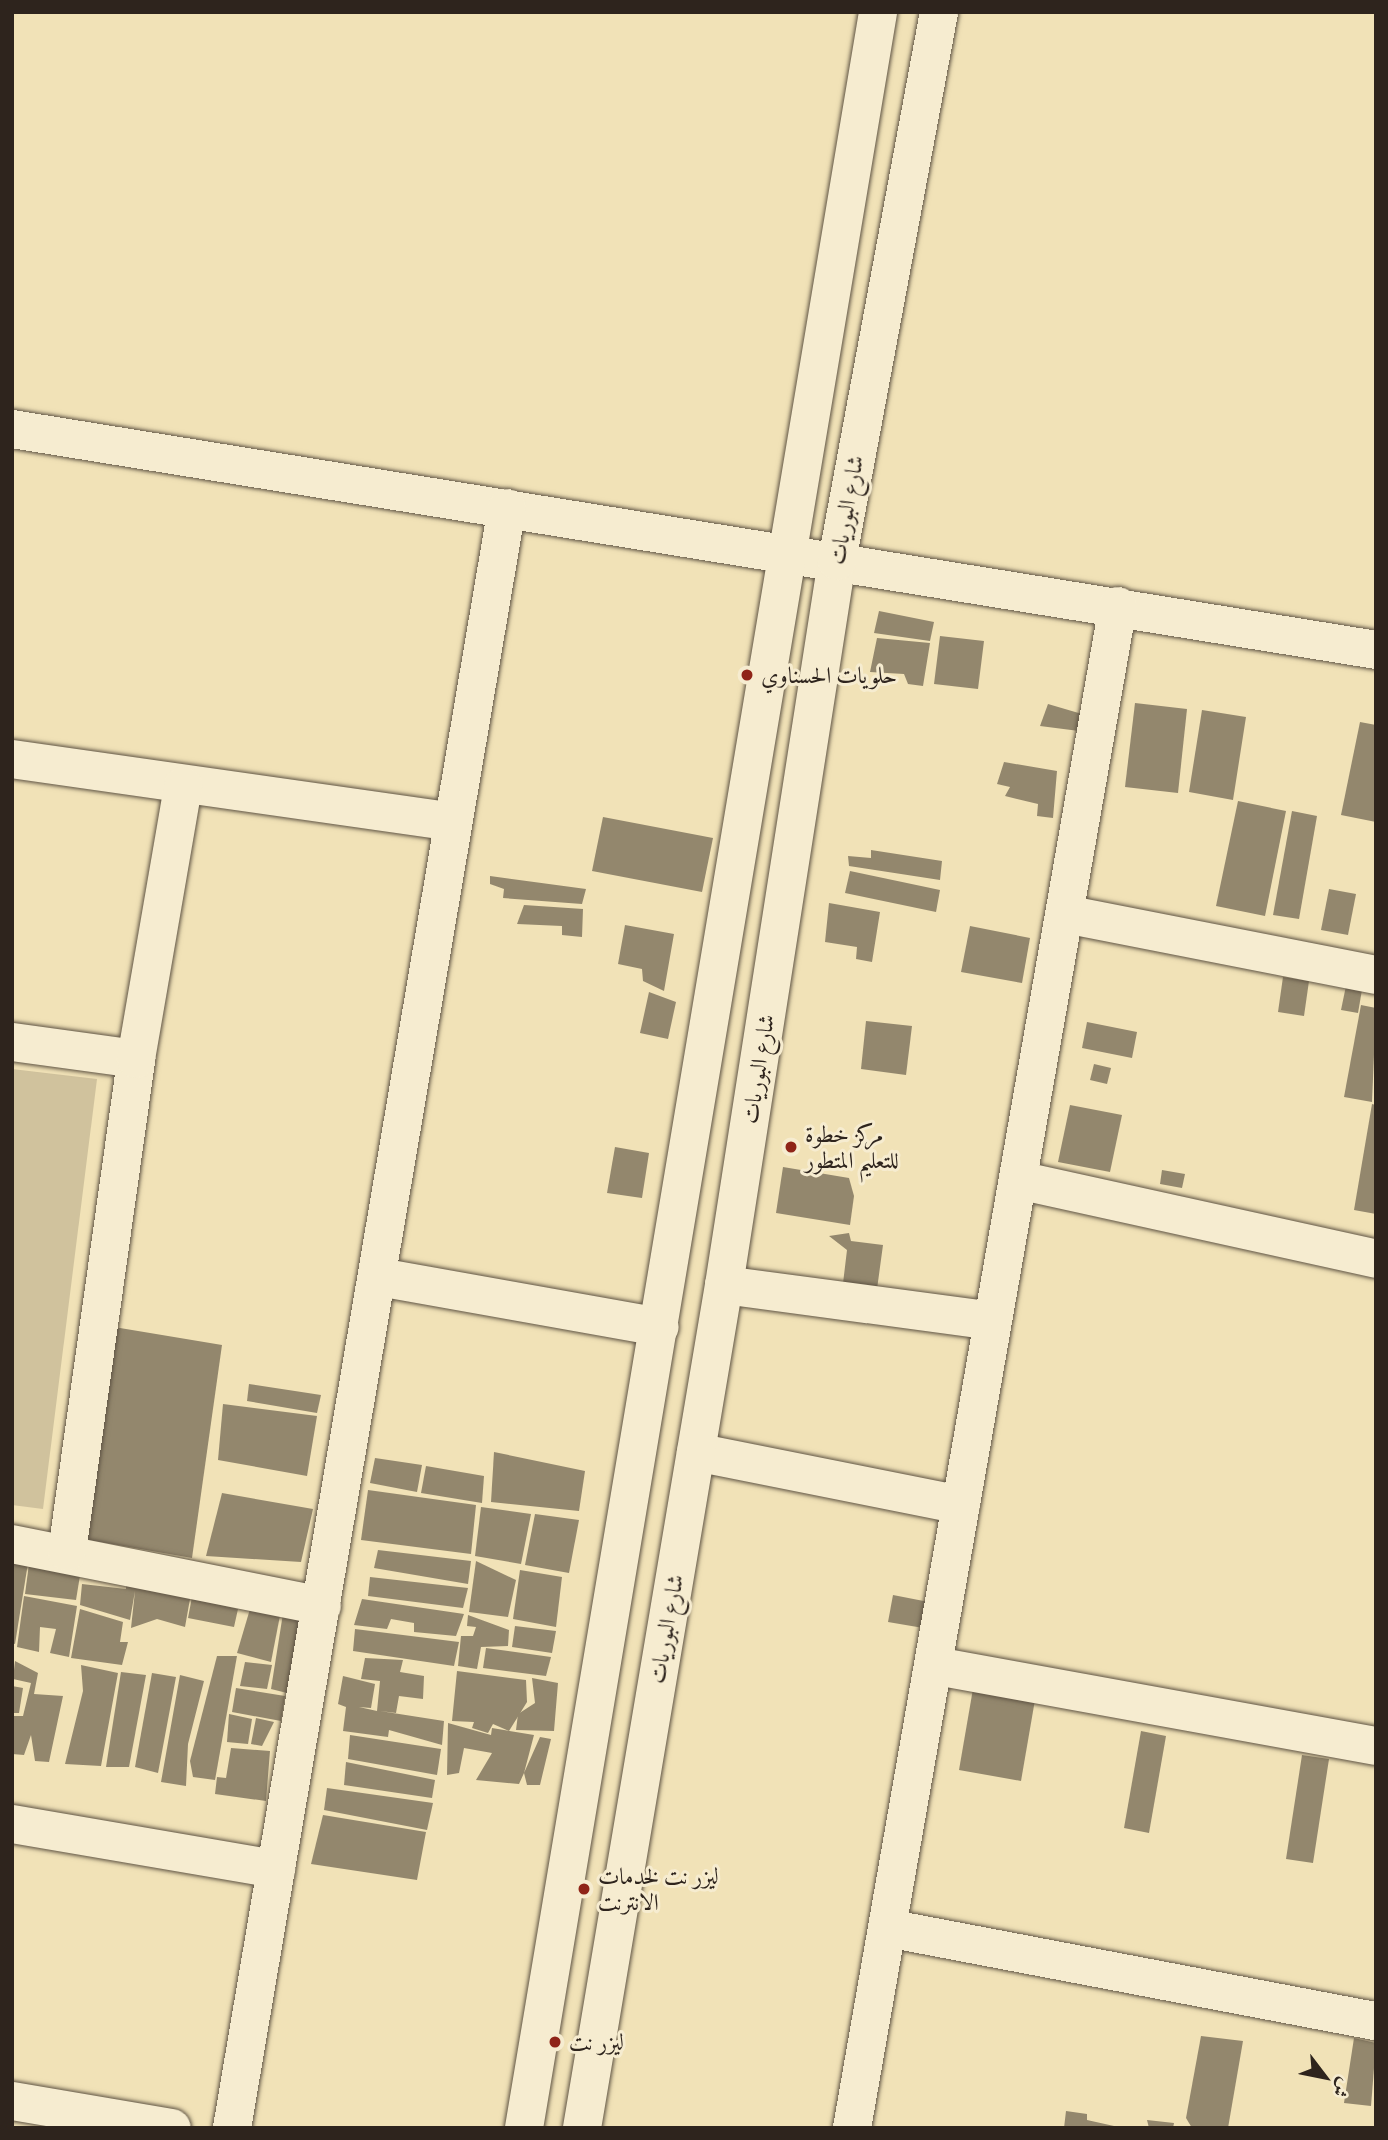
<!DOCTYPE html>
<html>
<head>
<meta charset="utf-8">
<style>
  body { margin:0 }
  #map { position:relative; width:1388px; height:2140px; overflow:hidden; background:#f1e2b7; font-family:"Gentium Book Plus",Amiri,serif }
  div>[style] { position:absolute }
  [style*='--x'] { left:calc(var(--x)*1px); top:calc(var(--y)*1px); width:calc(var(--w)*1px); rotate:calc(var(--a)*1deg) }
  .green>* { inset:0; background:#d0c29d }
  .building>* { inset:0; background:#93876d }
  .roads { filter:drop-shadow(0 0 2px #5f5444) drop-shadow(0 0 2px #5f5444) }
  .minor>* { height:38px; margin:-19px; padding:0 19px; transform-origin:19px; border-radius:19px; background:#f6ecd0 }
  .tertiary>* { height:38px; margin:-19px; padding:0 19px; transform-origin:19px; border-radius:19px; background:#f6ecd0 }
  .dots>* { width:19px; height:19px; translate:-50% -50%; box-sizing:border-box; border:4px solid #f6ecd0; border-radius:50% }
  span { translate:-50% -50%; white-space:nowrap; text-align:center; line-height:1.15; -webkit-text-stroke:6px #f6ecd0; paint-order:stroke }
  .street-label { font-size:23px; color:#2e241d }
  .poi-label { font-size:23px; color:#2e241d }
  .left { translate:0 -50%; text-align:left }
  .frame { position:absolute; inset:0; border:14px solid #2e241d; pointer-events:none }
  .north { position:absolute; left:1290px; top:2042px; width:70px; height:70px; -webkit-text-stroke:5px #f6ecd0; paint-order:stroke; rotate:122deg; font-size:19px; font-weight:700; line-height:28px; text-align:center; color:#2e241d }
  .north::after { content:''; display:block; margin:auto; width:24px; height:32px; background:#2e241d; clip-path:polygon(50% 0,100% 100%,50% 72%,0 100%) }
</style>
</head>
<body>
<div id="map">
  <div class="green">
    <i style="clip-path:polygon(12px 1069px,97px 1079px,43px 1509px,12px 1505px)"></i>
  </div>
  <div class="building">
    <i style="clip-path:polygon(879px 611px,934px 622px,930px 641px,874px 633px)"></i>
    <i style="clip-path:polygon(940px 636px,984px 641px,978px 689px,934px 684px)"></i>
    <i style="clip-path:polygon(877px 638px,930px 643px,923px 686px,908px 684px,904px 674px,870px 672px)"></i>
    <i style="clip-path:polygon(1135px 703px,1187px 709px,1178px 793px,1125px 787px)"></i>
    <i style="clip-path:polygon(1048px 704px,1082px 714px,1079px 731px,1040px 726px)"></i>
    <i style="clip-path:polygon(1202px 710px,1246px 717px,1233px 800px,1189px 792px)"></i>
    <i style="clip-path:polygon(1360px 722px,1376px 725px,1376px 822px,1341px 815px)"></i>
    <i style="clip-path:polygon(1004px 762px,1057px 771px,1053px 818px,1037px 816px,1038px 804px,1005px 796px,1010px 787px,997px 784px)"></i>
    <i style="clip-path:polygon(1238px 801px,1286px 811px,1265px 916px,1216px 906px)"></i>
    <i style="clip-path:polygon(1292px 811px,1317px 816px,1299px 919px,1273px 915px)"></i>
    <i style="clip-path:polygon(603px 817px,713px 838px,702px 892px,592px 871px)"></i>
    <i style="clip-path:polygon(871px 850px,942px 861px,940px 880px,849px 866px,848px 856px,871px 858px)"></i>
    <i style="clip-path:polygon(850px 871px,940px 890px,936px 912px,845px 893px)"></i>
    <i style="clip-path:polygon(490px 876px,586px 889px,582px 904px,503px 898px,504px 889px,490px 884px)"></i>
    <i style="clip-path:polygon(1329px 889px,1356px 894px,1348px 935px,1321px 930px)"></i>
    <i style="clip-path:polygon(829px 903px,880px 912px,872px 962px,856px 959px,857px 947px,825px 942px)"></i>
    <i style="clip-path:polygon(524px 905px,583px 909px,582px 937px,562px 935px,562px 926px,517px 924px)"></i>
    <i style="clip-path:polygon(625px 925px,674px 934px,664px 991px,643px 981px,642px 969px,618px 964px)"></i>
    <i style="clip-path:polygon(970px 926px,1030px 938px,1022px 983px,961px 972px)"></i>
    <i style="clip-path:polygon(1283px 977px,1309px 981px,1304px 1016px,1278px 1012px)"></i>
    <i style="clip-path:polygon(1347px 981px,1363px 984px,1358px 1013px,1341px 1010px)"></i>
    <i style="clip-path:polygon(649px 992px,676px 1002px,668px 1039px,640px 1033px)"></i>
    <i style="clip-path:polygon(1361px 1005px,1376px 1008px,1372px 1102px,1344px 1097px)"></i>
    <i style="clip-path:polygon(866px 1021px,912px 1026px,906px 1075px,861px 1069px)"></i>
    <i style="clip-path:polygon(1087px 1022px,1137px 1032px,1132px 1058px,1082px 1048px)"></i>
    <i style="clip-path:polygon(1094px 1064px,1111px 1068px,1107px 1084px,1090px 1080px)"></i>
    <i style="clip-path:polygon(1372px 1104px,1376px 1105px,1376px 1214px,1354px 1210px)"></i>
    <i style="clip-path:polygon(1070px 1105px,1122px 1115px,1110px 1172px,1058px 1162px)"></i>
    <i style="clip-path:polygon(615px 1147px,649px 1153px,642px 1198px,607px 1193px)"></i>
    <i style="clip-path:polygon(783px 1167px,849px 1178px,854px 1196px,850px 1225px,776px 1213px)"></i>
    <i style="clip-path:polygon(1162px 1170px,1185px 1174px,1182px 1188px,1160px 1184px)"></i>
    <i style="clip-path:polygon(849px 1233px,851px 1241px,883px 1245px,875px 1304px,841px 1300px,847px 1250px,829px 1236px)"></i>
    <i style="clip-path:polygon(108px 1326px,222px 1345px,192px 1558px,83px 1539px)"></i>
    <i style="clip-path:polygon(249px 1384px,321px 1395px,317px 1413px,247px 1401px)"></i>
    <i style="clip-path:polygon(223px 1404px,317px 1416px,307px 1476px,218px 1460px)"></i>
    <i style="clip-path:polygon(494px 1452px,585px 1471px,579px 1511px,491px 1502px)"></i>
    <i style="clip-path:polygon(375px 1458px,422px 1465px,417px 1492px,370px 1483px)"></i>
    <i style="clip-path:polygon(426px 1466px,484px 1476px,482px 1503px,421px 1493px)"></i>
    <i style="clip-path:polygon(368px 1490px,476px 1505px,471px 1554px,361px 1540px)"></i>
    <i style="clip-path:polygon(222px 1493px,313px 1509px,301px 1562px,206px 1556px)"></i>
    <i style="clip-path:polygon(481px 1507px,531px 1514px,521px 1564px,475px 1556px)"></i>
    <i style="clip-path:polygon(535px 1514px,579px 1520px,569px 1573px,525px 1565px)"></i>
    <i style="clip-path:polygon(12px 1547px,28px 1563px,15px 1644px,12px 1643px)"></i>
    <i style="clip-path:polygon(378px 1550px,471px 1561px,468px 1584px,374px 1568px)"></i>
    <i style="clip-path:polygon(476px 1561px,516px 1580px,508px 1617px,469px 1612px)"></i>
    <i style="clip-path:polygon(82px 1563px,76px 1600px,25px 1594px,29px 1564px)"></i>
    <i style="clip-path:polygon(520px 1570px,562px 1577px,556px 1627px,513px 1619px)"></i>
    <i style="clip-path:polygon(370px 1577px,468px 1588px,463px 1608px,368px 1596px)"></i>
    <i style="clip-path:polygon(126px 1578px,193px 1582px,185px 1627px,157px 1619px,131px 1628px,135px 1591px,130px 1620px,80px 1605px,82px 1584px,126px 1589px)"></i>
    <i style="clip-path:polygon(195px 1581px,213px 1603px,238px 1609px,234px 1627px,188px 1618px)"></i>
    <i style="clip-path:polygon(893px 1595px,939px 1604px,935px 1630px,888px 1622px)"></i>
    <i style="clip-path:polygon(24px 1596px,77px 1606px,69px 1657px,50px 1653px,56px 1629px,40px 1627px,39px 1652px,17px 1647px)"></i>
    <i style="clip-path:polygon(362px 1599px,464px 1614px,456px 1636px,414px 1632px,414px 1623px,391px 1619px,387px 1629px,354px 1625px)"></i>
    <i style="clip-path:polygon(283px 1600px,271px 1662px,237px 1653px,250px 1609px)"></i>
    <i style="clip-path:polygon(285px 1601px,319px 1608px,295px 1695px,271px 1689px)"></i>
    <i style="clip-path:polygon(80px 1609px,123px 1622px,120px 1642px,128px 1642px,122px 1665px,71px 1658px)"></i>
    <i style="clip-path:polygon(468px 1615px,509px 1630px,508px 1646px,481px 1647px,477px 1669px,458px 1666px,461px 1636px,473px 1636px,476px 1627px,467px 1626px)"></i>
    <i style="clip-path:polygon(515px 1626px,556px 1631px,552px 1653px,512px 1647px)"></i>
    <i style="clip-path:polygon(355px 1629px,459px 1642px,454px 1666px,353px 1651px)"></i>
    <i style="clip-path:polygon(486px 1648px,551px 1657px,546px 1676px,483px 1668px)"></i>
    <i style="clip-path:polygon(217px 1656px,237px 1656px,215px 1780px,193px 1777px,190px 1761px)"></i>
    <i style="clip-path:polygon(365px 1658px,403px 1660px,400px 1672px,424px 1676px,423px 1699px,399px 1696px,396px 1713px,380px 1711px,444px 1721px,442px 1745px,389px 1730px,388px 1737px,343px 1731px,346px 1707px,338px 1704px,343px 1676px,375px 1684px,371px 1708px,359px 1707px,377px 1711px,380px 1681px,361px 1679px)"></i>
    <i style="clip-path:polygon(15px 1661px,38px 1673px,34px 1694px,63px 1696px,49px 1762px,35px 1761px,31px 1735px,24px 1755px,12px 1754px,12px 1716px,23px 1716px,31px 1683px,13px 1679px)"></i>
    <i style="clip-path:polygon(245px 1662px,272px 1665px,267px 1689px,240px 1686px)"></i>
    <i style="clip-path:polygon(81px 1665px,118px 1673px,101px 1766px,65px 1764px,83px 1691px)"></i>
    <i style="clip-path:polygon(457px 1671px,526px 1680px,527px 1702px,509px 1731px,493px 1724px,488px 1733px,472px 1728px,474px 1722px,452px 1721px)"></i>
    <i style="clip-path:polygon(121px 1672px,146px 1675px,129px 1767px,106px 1767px)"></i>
    <i style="clip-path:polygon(152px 1673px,176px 1677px,158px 1773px,135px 1767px)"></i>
    <i style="clip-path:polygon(180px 1675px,204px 1681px,188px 1744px,186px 1786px,161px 1782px)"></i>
    <i style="clip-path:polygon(532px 1678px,558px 1683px,554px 1731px,516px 1730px,518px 1714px,535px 1703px)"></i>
    <i style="clip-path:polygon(974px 1683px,1036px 1694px,1021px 1781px,959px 1770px)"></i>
    <i style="clip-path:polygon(12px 1686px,23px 1688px,19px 1713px,12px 1713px)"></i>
    <i style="clip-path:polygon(236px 1688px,285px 1696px,281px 1721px,232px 1712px)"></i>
    <i style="clip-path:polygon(229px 1714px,252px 1719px,248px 1744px,227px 1742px)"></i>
    <i style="clip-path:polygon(256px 1718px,274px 1722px,262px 1746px,251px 1744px)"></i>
    <i style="clip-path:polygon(448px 1723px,491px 1735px,492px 1728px,534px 1735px,524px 1773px,540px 1737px,551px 1739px,540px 1785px,527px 1785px,524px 1773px,519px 1784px,476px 1780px,492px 1753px,464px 1748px,459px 1773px,447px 1775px)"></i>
    <i style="clip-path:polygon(1141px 1731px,1166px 1736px,1149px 1833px,1124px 1828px)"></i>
    <i style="clip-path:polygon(350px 1735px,441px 1749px,437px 1775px,348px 1759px)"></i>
    <i style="clip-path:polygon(231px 1748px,270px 1751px,266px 1801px,215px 1794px,217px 1777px,226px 1778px)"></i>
    <i style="clip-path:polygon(1302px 1755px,1329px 1759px,1313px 1863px,1286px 1859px)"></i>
    <i style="clip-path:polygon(346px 1762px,435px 1780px,432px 1798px,344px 1785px)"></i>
    <i style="clip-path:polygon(327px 1788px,433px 1803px,427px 1830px,324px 1810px)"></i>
    <i style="clip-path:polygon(323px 1815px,426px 1832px,417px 1880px,311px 1864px)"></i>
    <i style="clip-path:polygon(1201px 2036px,1243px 2041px,1228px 2128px,1192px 2128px,1186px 2118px)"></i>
    <i style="clip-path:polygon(1354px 2038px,1376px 2043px,1371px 2106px,1344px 2103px)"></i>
    <i style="clip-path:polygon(1066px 2111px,1087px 2114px,1087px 2120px,1123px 2128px,1064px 2128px)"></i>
    <i style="clip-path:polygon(1147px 2120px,1174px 2123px,1173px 2128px,1149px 2128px)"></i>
  </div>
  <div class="roads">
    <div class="minor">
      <i style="--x:12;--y:429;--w:1382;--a:9.2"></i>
      <i style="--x:12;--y:759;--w:441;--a:8.1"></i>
      <i style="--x:1065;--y:914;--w:317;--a:11.1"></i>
      <i style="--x:12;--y:1042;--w:125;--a:7.8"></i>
      <i style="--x:1018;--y:1180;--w:367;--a:12.4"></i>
      <i style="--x:379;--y:1277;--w:285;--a:10.1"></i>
      <i style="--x:724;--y:1285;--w:271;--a:7.6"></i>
      <i style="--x:696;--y:1452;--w:270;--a:11.3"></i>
      <i style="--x:12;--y:1544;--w:316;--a:11.3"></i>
      <i style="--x:67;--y:1552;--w:498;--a:-82"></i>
      <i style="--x:136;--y:1059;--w:277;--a:-80.2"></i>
      <i style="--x:936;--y:1666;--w:447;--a:10.3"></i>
      <i style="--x:12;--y:1824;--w:268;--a:9.7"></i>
      <i style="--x:887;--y:1928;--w:498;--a:10.8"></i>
      <i style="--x:232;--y:2128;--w:1643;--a:-80.37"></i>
      <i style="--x:852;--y:2128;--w:1545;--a:-80.09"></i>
    </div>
    <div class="tertiary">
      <i style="--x:12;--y:2101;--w:162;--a:9.6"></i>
      <i style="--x:524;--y:2128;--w:2145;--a:-80.5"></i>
      <i style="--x:582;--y:2128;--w:855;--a:-80.44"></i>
      <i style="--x:724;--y:1285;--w:733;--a:-81.13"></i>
      <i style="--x:837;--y:561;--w:558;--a:-79.47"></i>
    </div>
  </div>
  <div class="dots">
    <i style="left:747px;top:675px;background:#8f2418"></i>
    <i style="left:791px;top:1147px;background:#8f2418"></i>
    <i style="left:584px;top:1889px;background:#8f2418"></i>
    <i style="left:555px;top:2042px;background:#8f2418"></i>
  </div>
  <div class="street-label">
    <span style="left:846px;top:510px;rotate:-80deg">شارع البوريات</span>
    <span style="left:758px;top:1069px;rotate:-81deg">شارع البوريات</span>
    <span style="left:666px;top:1629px;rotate:-80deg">شارع البوريات</span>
  </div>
  <div class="poi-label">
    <span class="left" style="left:761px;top:675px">حلويات الحسناوي</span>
    <span class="left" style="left:805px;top:1147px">مركز خطوة<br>للتعليم المتطور</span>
    <span class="left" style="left:598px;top:1889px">ليزر نت لخدمات<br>الانترنت</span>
    <span class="left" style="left:569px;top:2042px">ليزر نت</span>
  </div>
  <div class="frame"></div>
  <div class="north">ش</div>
</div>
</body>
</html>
